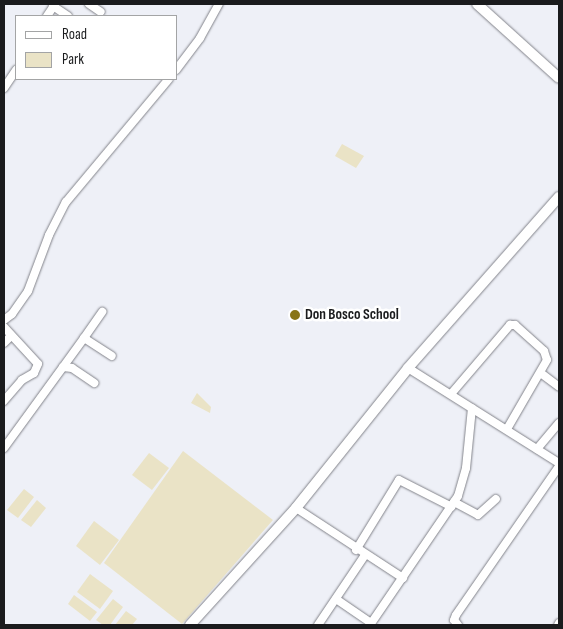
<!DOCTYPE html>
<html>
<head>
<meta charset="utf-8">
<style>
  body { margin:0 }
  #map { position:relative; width:563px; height:629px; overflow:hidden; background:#eef0f7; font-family:"Sofia Sans Condensed",sans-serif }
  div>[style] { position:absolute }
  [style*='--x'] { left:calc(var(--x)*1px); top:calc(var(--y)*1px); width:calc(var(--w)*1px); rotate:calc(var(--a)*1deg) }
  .green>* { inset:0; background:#eae3c6 }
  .roads { filter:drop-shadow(0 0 1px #82838a) drop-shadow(0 0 1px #82838a) }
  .street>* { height:8px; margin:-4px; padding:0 4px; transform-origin:4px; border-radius:4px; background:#fff }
  .secondary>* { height:10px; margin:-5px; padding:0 5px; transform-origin:5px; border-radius:5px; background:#fff }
  .dots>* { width:14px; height:14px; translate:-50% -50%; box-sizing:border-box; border:2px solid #fff; border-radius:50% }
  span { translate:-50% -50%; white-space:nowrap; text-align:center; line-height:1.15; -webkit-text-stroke:5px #fff; paint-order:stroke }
  .poi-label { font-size:15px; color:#1a1b1d; font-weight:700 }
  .left { translate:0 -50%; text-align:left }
  .frame { position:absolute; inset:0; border:5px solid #1a1b1d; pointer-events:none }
  .legend { position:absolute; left:15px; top:15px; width:162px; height:65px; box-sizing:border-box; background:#fff; border:1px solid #a3a4a5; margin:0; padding:6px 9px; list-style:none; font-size:15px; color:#1a1b1d }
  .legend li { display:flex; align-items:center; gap:10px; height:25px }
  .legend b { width:25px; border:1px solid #a3a4a5 }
</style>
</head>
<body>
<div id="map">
  <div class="green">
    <i style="clip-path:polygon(342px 144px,364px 156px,356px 168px,335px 156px)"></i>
    <i style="clip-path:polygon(197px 393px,211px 407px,210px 413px,191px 403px)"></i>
    <i style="clip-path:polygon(183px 451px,273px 520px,182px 624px,104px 563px)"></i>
    <i style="clip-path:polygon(149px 453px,169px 468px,152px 490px,132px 475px)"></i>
    <i style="clip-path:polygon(24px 489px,34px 497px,18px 518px,7px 510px)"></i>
    <i style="clip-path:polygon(37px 500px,46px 508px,31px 527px,21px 520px)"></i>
    <i style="clip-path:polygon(94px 521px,119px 540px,100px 565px,76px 546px)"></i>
    <i style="clip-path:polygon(90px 574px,113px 591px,100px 609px,77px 592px)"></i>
    <i style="clip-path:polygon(74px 595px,97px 612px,90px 621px,68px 604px)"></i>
    <i style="clip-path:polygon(113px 599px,123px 607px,110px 625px,103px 625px,96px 620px)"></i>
    <i style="clip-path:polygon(126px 611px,137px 619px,132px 625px,115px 625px)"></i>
  </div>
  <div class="roads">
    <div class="street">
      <i style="--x:89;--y:4;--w:14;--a:34"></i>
      <i style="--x:53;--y:6;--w:18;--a:34"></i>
      <i style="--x:47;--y:16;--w:14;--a:-56"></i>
      <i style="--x:176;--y:70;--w:40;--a:-53"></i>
      <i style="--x:200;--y:38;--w:39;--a:-61"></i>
      <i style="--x:4;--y:88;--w:22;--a:-56"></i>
      <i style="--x:4;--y:320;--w:10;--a:-37"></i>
      <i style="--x:12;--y:314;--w:28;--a:-55"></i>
      <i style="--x:28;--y:291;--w:60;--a:-69.4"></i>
      <i style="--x:49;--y:235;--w:37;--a:-63"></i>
      <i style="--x:66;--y:202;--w:160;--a:-50.1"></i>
      <i style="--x:4;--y:327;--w:50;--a:47.4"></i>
      <i style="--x:38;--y:364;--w:10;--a:114"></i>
      <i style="--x:34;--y:373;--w:14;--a:150"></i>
      <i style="--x:22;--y:380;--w:28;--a:131"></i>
      <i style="--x:84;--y:338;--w:32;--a:-55"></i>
      <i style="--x:4;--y:343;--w:10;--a:-45"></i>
      <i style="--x:63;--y:367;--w:36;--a:-54"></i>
      <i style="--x:84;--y:338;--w:33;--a:33"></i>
      <i style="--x:408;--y:368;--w:178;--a:32.2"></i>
      <i style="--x:542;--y:374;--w:21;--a:37"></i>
      <i style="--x:451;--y:394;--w:91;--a:-49.5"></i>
      <i style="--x:510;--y:325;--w:5;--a:0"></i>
      <i style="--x:515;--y:325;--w:39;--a:42"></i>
      <i style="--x:544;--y:351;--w:9;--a:72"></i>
      <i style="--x:547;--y:360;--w:80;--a:120.1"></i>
      <i style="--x:4;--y:448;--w:100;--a:-53.9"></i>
      <i style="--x:63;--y:367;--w:9;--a:6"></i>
      <i style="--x:72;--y:368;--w:27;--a:34"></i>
      <i style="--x:537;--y:449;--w:34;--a:-50"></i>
      <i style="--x:454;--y:502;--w:27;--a:28"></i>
      <i style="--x:478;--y:515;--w:24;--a:-42"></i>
      <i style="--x:296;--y:508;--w:128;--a:33.2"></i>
      <i style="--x:356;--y:550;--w:82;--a:-58.4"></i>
      <i style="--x:399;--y:480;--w:59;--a:27"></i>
      <i style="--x:336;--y:599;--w:42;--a:34.4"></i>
      <i style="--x:318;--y:625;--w:84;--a:-56.1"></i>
      <i style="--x:370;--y:625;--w:156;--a:-55.7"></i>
      <i style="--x:458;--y:496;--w:29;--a:-74"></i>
      <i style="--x:466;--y:468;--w:60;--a:-84.3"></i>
      <i style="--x:458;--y:625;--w:6;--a:-129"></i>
      <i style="--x:454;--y:620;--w:5;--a:-68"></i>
      <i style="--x:456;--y:615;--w:181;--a:-55.3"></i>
      <i style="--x:558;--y:625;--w:2;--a:-63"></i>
    </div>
    <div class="secondary">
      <i style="--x:477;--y:4;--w:110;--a:42.1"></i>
      <i style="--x:190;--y:625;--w:158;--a:-47.8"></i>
      <i style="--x:296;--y:508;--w:179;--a:-51.3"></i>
      <i style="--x:408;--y:368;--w:228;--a:-48.6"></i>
    </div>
  </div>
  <div class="dots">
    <i style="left:295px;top:315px;background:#887417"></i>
  </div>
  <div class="poi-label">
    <span class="left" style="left:305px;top:315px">Don Bosco School</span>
  </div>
  <div class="frame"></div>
  <ul class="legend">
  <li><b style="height:6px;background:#fff"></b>Road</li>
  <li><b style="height:14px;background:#eae3c6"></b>Park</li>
  </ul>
</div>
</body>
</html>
